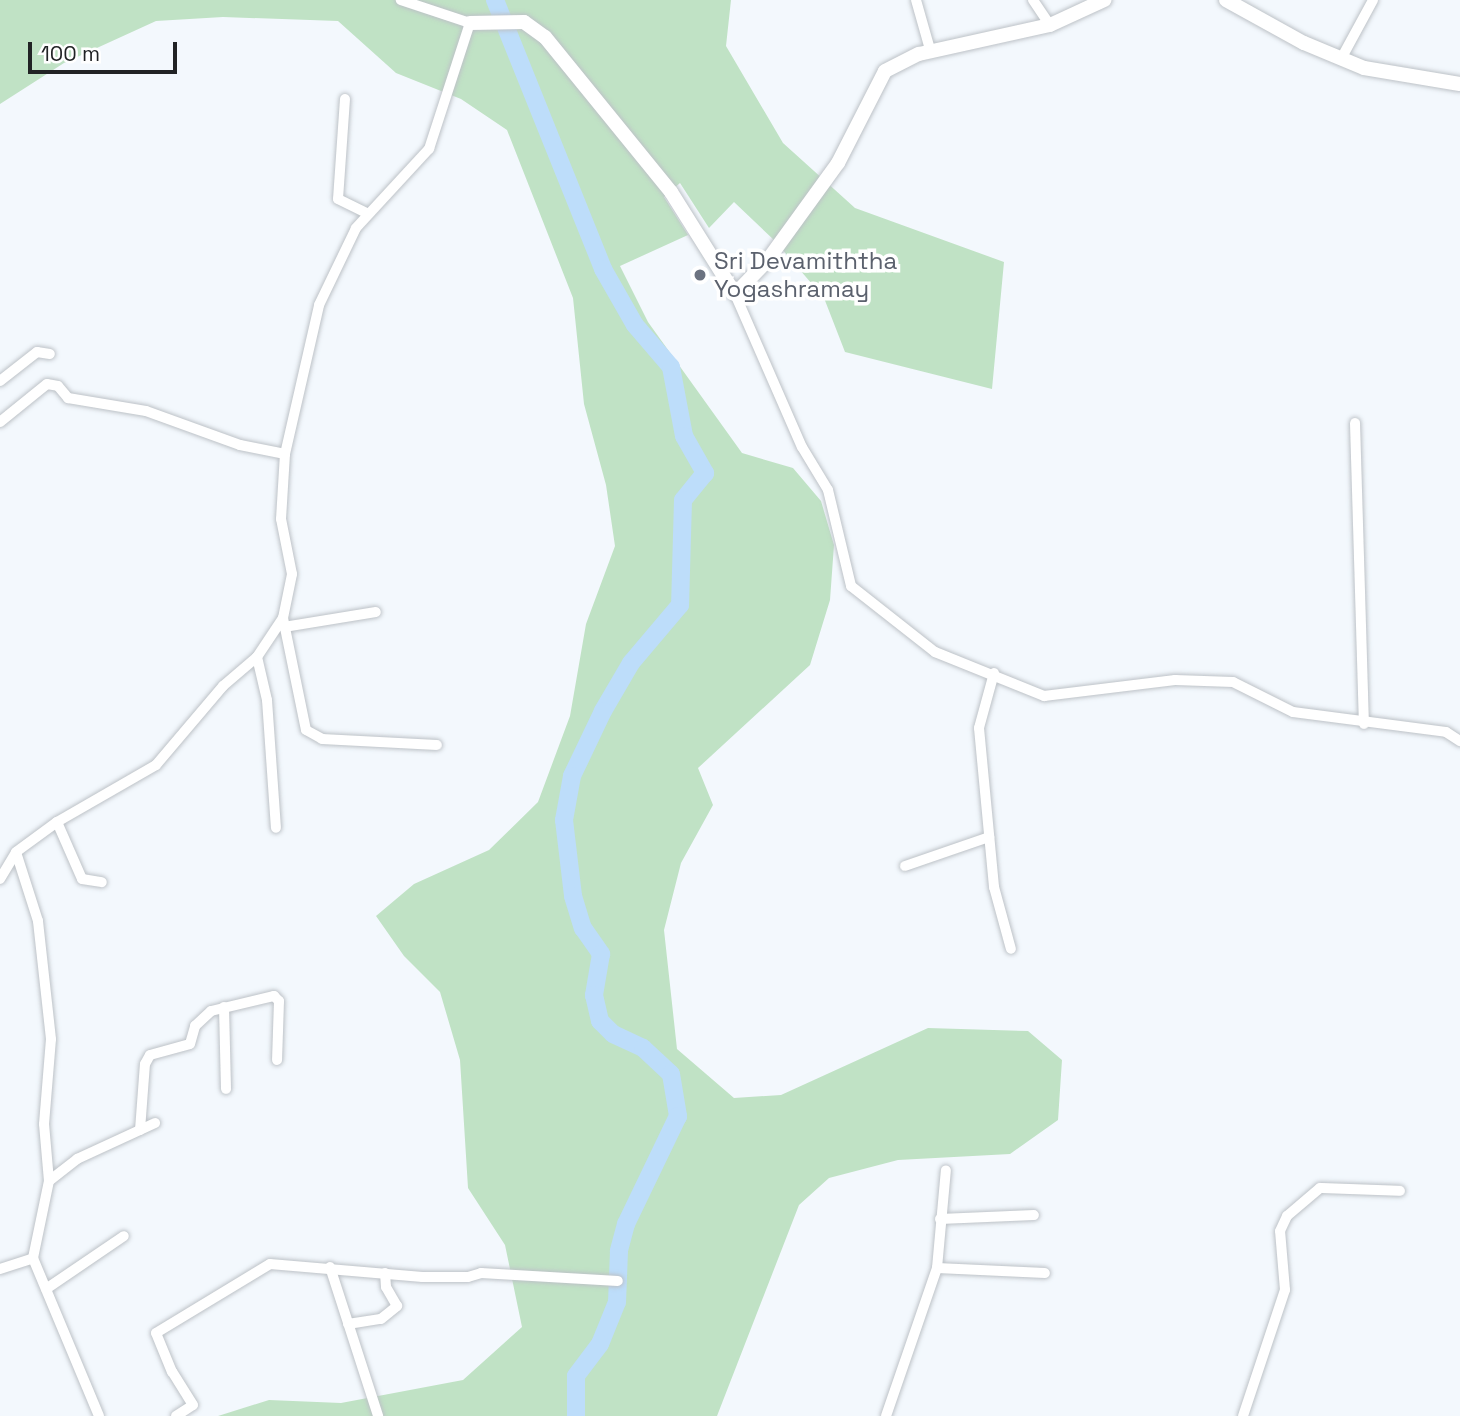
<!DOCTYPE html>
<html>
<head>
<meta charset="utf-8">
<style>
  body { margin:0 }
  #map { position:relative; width:1460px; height:1416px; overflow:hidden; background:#f3f8fd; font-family:"Space Grotesk",sans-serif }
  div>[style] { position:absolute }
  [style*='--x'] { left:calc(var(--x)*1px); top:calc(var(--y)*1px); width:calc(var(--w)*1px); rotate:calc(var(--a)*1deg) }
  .green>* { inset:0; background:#c0e2c5 }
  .river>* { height:18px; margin:-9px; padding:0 9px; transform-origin:9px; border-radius:9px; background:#bdddfa }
  .roads { filter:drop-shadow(0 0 2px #bdc2c7) drop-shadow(0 0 2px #bdc2c7) }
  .minor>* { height:10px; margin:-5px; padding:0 5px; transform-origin:5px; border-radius:5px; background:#fff }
  .tertiary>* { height:14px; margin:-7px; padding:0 7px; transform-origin:7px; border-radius:7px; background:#fff }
  .dots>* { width:19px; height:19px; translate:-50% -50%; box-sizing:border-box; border:4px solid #fff; border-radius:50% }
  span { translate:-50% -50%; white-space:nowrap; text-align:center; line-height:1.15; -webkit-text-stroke:7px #fff; paint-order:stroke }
  .worship-label { font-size:24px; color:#5b616d }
  .left { translate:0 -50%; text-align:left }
  .scale { position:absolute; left:28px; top:42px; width:149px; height:32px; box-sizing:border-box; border:4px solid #212325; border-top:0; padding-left:9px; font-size:21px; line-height:24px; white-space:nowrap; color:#212325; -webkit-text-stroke:5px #fff; paint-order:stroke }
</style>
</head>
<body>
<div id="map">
  <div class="green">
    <i style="clip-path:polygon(0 0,731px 0,726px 46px,783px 143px,855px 208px,1004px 262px,992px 389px,845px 352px,824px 298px,775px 241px,734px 202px,709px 228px,680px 183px,664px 197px,688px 235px,620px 266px,648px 322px,742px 453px,793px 468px,821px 501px,834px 545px,830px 600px,810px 665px,698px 768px,713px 805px,681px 863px,664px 930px,677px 1049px,734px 1098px,781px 1095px,928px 1028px,1028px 1031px,1062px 1060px,1058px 1120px,1010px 1154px,898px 1160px,829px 1178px,799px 1205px,717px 1416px,218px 1416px,269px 1400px,341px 1403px,463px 1380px,522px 1327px,505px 1245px,468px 1188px,460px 1060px,440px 992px,404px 956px,376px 916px,414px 884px,489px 850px,538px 802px,570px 716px,586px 624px,615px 546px,606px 485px,584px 404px,573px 298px,507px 130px,461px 99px,396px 73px,338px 21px,223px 17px,156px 21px,64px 63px,0 104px)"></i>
  </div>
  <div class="river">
    <i style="--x:495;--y:0;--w:290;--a:68.1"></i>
    <i style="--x:603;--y:269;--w:64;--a:60.3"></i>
    <i style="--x:635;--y:325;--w:55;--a:49.4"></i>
    <i style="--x:671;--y:367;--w:70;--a:79.3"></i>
    <i style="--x:684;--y:436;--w:43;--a:60.4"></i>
    <i style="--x:705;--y:473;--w:35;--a:129"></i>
    <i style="--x:683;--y:500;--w:105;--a:91.6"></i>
    <i style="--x:680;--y:605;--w:76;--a:130.2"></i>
    <i style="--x:631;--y:663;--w:56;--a:120.3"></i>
    <i style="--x:603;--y:711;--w:72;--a:115.5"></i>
    <i style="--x:572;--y:776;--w:45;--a:100.3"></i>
    <i style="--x:564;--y:820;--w:77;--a:83.2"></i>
    <i style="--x:573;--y:896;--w:34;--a:73"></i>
    <i style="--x:583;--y:928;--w:32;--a:55"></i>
    <i style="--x:601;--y:954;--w:42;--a:99.7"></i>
    <i style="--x:594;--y:995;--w:27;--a:77"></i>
    <i style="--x:600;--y:1021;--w:18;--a:45"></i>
    <i style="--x:613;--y:1034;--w:33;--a:25"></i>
    <i style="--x:643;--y:1048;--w:38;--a:43"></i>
    <i style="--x:671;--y:1074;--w:43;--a:80.5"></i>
    <i style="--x:678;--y:1116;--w:120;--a:115.7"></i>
    <i style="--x:626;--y:1224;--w:28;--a:105"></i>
    <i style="--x:619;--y:1251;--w:51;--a:92.2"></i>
    <i style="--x:617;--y:1302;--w:45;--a:112"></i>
    <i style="--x:600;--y:1344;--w:40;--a:127"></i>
    <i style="--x:576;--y:1376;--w:40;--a:90"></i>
  </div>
  <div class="roads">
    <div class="minor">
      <i style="--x:916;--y:0;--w:55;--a:74.2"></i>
      <i style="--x:1033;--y:0;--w:30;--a:56"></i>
      <i style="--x:1341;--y:59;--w:67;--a:-61.5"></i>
      <i style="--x:345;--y:99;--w:100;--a:94"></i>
      <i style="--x:338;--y:199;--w:34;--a:26"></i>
      <i style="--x:735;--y:294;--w:167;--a:66.4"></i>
      <i style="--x:802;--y:447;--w:50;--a:58.8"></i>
      <i style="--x:828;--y:490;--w:99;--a:76.5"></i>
      <i style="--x:851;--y:586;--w:107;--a:38.2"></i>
      <i style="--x:935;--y:652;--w:118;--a:22"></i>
      <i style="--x:1044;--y:696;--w:132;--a:-7"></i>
      <i style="--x:1175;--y:680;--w:58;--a:2"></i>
      <i style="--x:1233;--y:682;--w:67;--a:26.6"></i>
      <i style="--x:1293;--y:712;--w:154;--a:7.4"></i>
      <i style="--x:1446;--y:732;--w:17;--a:33"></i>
      <i style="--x:0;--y:381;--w:47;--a:-38.1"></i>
      <i style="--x:37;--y:352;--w:13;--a:9"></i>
      <i style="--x:0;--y:422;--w:60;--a:-39"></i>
      <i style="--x:47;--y:384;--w:11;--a:10"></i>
      <i style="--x:58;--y:386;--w:16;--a:50"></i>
      <i style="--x:68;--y:398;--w:79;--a:9.5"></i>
      <i style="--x:146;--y:411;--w:100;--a:19.9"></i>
      <i style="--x:240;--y:445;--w:46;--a:11.3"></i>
      <i style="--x:1355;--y:423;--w:301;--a:88.3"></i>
      <i style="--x:283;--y:618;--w:114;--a:78.4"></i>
      <i style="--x:306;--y:730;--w:18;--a:29"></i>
      <i style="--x:322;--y:739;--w:115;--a:3"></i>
      <i style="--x:284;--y:627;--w:93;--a:-9.3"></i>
      <i style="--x:257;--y:657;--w:44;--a:76.9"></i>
      <i style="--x:267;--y:700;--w:128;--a:86"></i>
      <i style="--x:994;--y:673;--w:57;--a:105.3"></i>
      <i style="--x:979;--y:728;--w:160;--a:84.6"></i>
      <i style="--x:994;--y:887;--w:64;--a:74.7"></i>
      <i style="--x:57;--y:822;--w:62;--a:66.3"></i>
      <i style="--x:82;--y:879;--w:20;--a:9"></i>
      <i style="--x:905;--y:866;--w:89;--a:-19"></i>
      <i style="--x:0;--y:879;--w:31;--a:-59"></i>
      <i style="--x:224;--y:1007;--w:82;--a:88.6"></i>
      <i style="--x:140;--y:1130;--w:66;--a:-85.7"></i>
      <i style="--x:145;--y:1064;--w:10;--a:-61"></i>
      <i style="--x:150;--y:1055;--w:41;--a:-15.4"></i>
      <i style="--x:190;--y:1044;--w:19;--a:-74"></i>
      <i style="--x:195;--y:1026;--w:22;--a:-43"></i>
      <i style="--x:211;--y:1011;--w:65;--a:-13.4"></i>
      <i style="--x:274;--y:996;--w:7;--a:45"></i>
      <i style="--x:279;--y:1001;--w:59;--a:91.9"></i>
      <i style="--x:49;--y:1181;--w:36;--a:-38"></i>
      <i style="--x:77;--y:1159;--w:86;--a:-24.8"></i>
      <i style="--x:940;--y:1219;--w:94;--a:-2.4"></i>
      <i style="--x:330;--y:1267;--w:157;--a:72.1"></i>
      <i style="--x:937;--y:1268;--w:108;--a:2.7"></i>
      <i style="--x:0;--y:1269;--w:35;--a:-18"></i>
      <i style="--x:46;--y:1289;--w:94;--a:-34.2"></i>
      <i style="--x:348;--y:1324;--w:33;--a:-9"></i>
      <i style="--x:381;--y:1319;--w:21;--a:-39"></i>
      <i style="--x:397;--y:1306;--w:22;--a:-120"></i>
      <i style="--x:386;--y:1287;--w:14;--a:-94"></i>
      <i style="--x:99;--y:1416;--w:171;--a:-112.7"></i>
      <i style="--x:33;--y:1258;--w:79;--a:-78.3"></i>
      <i style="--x:49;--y:1181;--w:57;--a:-95"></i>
      <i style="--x:44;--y:1124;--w:85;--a:-85.3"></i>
      <i style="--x:51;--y:1039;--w:119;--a:-96.3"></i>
      <i style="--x:38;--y:921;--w:72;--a:-107.7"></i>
      <i style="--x:16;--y:852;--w:51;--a:-36.2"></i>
      <i style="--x:57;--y:822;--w:114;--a:-29.9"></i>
      <i style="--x:156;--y:765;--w:104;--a:-49.7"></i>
      <i style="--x:223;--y:686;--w:45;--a:-40.5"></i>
      <i style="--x:257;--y:657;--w:47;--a:-56.3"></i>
      <i style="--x:283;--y:618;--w:45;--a:-78.4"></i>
      <i style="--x:292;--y:574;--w:56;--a:-101.3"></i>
      <i style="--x:281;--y:519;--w:65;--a:-86.5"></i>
      <i style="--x:285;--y:454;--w:153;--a:-77.1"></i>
      <i style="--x:319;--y:305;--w:85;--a:-64.3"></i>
      <i style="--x:356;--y:228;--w:108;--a:-47.3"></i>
      <i style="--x:429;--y:149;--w:133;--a:-72"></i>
      <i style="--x:470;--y:23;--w:73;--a:-161.6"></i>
      <i style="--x:176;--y:1416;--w:20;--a:-33"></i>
      <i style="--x:193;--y:1405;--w:39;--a:-122"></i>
      <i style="--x:172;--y:1372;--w:42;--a:-112.3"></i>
      <i style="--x:156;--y:1333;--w:133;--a:-31.2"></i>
      <i style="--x:270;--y:1264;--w:153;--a:4.9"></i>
      <i style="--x:422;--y:1277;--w:46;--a:0"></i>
      <i style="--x:468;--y:1277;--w:14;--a:-17"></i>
      <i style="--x:481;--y:1273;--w:137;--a:3.3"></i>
      <i style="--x:886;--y:1416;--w:157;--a:-71"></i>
      <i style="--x:937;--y:1268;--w:98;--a:-84.8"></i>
      <i style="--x:1243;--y:1416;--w:133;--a:-71.6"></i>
      <i style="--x:1285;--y:1290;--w:59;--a:-94.8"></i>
      <i style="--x:1280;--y:1231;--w:17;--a:-65"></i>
      <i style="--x:1287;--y:1216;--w:43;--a:-40.3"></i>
      <i style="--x:1320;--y:1188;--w:80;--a:2.1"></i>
    </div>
    <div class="tertiary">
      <i style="--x:1226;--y:0;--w:89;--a:28.9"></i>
      <i style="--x:1304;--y:43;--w:65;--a:22.6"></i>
      <i style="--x:1364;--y:68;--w:97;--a:9.5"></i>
      <i style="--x:470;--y:23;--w:54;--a:-1.1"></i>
      <i style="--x:524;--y:22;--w:26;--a:36"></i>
      <i style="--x:545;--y:37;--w:200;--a:50.9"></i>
      <i style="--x:671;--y:192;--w:120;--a:57.9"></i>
      <i style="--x:735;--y:294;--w:46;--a:-45.9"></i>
      <i style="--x:767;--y:261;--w:121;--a:-54.1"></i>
      <i style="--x:838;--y:163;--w:103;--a:-62.9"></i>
      <i style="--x:885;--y:71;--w:38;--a:-27"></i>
      <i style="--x:919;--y:54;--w:134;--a:-12.5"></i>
      <i style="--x:1050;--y:25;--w:60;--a:-24.8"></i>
    </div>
  </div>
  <div class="dots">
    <i style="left:700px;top:275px;background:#6b7280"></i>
  </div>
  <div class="worship-label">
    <span class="left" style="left:714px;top:275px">Sri Devamiththa<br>Yogashramay</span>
  </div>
  <div class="scale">100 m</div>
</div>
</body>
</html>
